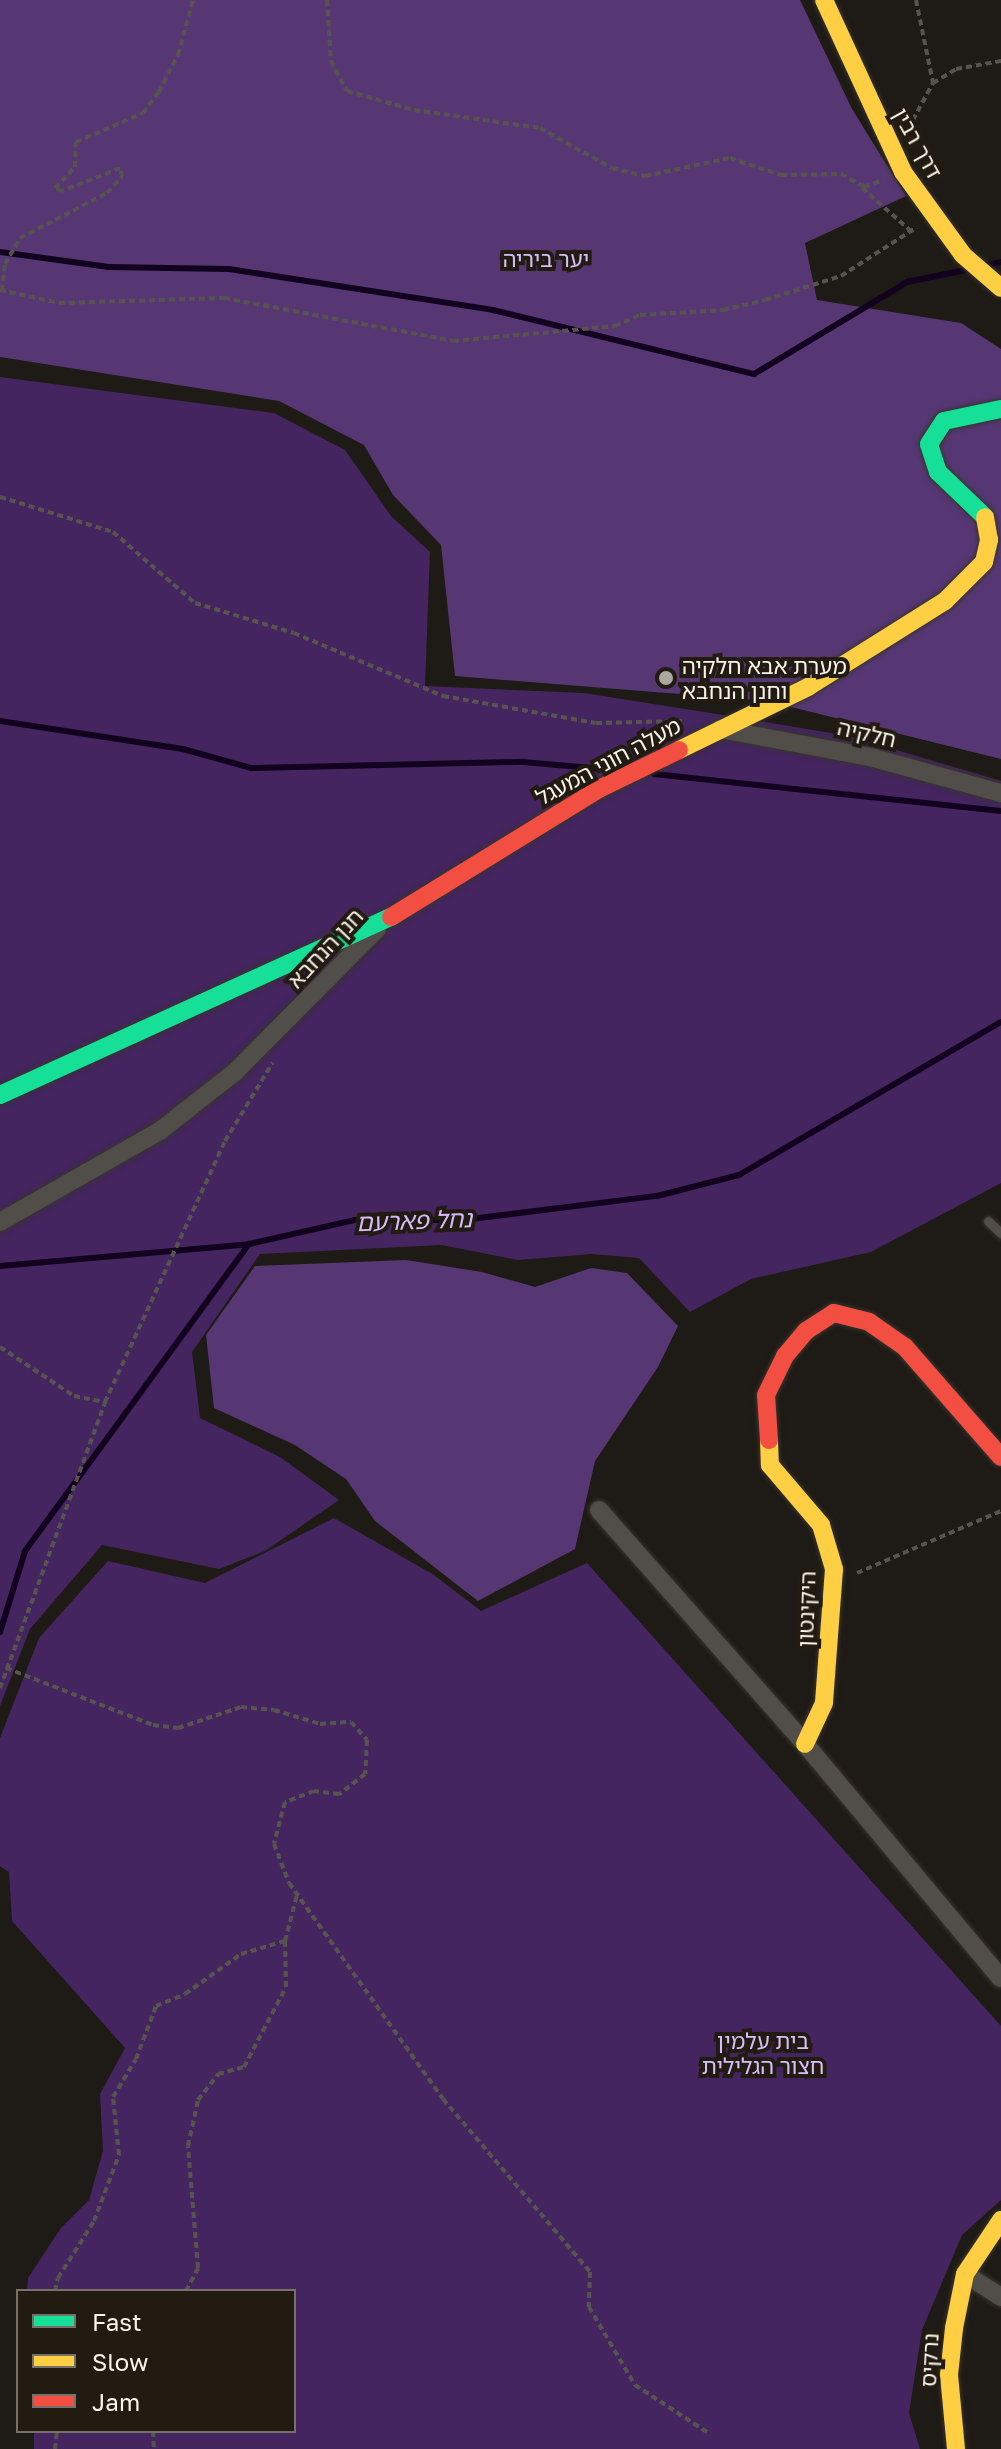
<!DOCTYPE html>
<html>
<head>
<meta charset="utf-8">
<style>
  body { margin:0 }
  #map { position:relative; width:1001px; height:2449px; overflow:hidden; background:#1e1a15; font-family:"Golos Text","Noto Sans Hebrew",sans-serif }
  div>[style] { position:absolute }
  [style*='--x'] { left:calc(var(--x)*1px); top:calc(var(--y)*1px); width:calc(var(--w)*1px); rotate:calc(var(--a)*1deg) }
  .green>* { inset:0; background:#44255f }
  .forest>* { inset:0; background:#563774 }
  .stream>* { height:6px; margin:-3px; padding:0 3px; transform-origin:3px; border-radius:3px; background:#12021f }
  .path>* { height:4px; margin-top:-2px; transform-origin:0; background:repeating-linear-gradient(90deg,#575450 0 6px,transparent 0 10px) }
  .roads { filter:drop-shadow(0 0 2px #373330) drop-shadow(0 0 2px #373330) }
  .lane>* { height:9px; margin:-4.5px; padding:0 4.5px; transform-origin:4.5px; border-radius:4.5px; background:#514d49 }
  .street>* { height:18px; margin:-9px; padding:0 9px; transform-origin:9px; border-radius:9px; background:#514d49 }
  .fast>* { height:18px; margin:-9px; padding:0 9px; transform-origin:9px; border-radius:9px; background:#16e098 }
  .slow>* { height:18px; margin:-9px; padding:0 9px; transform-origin:9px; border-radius:9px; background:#ffcf43 }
  .jam>* { height:18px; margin:-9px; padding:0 9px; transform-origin:9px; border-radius:9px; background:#f24e42 }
  .dots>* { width:22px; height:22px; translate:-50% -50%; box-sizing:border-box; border:4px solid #221b11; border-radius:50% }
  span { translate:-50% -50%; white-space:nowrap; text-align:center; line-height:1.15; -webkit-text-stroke:8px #221b11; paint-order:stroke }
  .street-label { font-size:22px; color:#f9f3ed }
  .park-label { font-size:22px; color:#d8bdfa }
  .poi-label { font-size:22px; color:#f9f3ed }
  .left { translate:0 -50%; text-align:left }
  .water-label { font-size:24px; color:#d7bbf9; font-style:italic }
  .legend { position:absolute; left:16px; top:2289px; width:280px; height:144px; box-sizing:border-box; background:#221b11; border:2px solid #787169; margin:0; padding:10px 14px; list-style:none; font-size:24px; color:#f9f3ed }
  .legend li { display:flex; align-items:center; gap:16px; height:40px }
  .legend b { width:40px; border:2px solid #787169 }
</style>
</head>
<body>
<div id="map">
  <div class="green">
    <i style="clip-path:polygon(0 377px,274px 413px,345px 450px,391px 516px,430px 552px,425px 686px,584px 693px,717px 714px,849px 736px,1001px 781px,1001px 1183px,871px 1252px,751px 1279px,690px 1312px,639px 1258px,591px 1254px,518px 1260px,442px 1245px,260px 1254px,192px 1352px,200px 1418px,280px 1457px,339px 1500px,265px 1551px,219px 1569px,102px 1545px,30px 1629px,0 1706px)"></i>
    <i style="clip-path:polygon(334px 1518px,434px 1575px,481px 1611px,587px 1563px,1001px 2026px,1001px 2200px,962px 2235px,922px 2330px,909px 2413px,920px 2449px,34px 2449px,34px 2431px,294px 2431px,294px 2291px,27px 2291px,28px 2278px,61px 2228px,89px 2200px,103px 2151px,100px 2094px,125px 2048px,12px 1921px,9px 1872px,0 1866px,0 1738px,39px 1638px,108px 1561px,205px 1583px)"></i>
  </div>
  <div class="forest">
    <i style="clip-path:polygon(0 0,800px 0,852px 109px,906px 196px,805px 243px,817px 300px,961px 323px,1001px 349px,1001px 759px,767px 701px,455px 676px,441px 545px,393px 495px,364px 445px,279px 401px,0 357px)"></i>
    <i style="clip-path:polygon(406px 1260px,482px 1272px,535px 1287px,591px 1268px,627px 1273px,678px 1326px,658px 1367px,595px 1461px,575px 1549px,478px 1601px,375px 1521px,346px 1479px,295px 1445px,214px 1408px,206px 1335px,255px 1266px)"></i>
  </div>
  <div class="stream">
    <i style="--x:0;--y:252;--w:110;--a:7.8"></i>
    <i style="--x:109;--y:267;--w:120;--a:1"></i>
    <i style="--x:229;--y:269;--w:267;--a:8.8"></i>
    <i style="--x:493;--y:310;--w:269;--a:13.8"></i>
    <i style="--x:754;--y:374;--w:179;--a:-31"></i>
    <i style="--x:907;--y:282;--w:60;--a:-11.5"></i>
    <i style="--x:988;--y:265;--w:13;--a:-13"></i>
    <i style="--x:0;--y:721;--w:185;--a:8.7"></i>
    <i style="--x:183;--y:749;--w:71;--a:15.6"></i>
    <i style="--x:251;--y:768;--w:272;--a:-1.3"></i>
    <i style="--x:523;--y:762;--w:92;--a:5"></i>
    <i style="--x:654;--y:774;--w:349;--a:6.1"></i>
    <i style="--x:0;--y:1266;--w:250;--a:-5"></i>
    <i style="--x:0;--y:1632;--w:85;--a:-72.8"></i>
    <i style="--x:25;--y:1551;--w:380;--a:-53.9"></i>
    <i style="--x:249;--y:1244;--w:109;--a:-12.8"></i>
    <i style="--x:355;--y:1220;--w:108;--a:0"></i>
    <i style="--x:463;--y:1220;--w:195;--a:-7.1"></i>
    <i style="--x:657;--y:1196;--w:85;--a:-14.4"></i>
    <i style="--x:739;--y:1175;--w:303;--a:-30.3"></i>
  </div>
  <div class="path">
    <i style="--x:327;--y:0;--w:61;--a:86.2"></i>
    <i style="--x:331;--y:61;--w:34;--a:62"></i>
    <i style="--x:347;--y:91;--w:70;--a:15.8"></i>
    <i style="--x:414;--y:110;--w:127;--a:8.1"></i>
    <i style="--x:540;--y:128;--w:82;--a:29.1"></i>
    <i style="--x:612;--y:168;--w:34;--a:14"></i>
    <i style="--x:645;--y:176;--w:87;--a:-12"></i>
    <i style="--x:730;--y:158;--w:54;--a:18.4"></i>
    <i style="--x:781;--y:175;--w:60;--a:-1"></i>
    <i style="--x:841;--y:174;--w:26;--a:29"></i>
    <i style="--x:864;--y:187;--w:20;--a:-20"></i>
    <i style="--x:916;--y:0;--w:85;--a:78.4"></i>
    <i style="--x:908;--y:129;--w:52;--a:-61.5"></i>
    <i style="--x:933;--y:83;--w:27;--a:-31"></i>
    <i style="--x:956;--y:69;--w:46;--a:-10.1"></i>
    <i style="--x:862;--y:188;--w:65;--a:41.3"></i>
    <i style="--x:0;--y:290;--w:60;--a:12.4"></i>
    <i style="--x:59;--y:303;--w:165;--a:-1.7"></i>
    <i style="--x:224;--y:298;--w:233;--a:10.6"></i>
    <i style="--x:453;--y:341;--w:163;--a:-5.3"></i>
    <i style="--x:615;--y:326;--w:27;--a:-24"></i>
    <i style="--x:640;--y:315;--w:83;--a:-3.4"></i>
    <i style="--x:723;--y:310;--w:43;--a:-13.4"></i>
    <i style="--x:765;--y:300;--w:80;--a:-17.5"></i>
    <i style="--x:841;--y:276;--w:90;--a:-32.8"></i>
    <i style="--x:2;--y:291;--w:27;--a:-84"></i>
    <i style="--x:5;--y:264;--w:30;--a:-60"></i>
    <i style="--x:20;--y:238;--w:98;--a:-27.3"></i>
    <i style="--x:107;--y:193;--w:22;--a:-47"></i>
    <i style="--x:122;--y:177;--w:9;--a:-103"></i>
    <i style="--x:120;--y:168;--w:62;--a:158.4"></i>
    <i style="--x:62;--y:191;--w:8;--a:-157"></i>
    <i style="--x:55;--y:188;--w:29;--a:-46"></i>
    <i style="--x:75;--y:167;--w:25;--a:-88"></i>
    <i style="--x:76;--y:142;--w:73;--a:-23.4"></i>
    <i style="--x:143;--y:113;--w:26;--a:-53"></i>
    <i style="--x:159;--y:92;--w:42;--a:-62.8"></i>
    <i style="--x:178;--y:55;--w:57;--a:-74.7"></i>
    <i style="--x:0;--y:497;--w:118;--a:17.2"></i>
    <i style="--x:113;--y:532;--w:108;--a:40.9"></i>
    <i style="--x:195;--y:603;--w:103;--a:16.9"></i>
    <i style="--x:294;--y:633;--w:162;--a:22.9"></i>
    <i style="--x:443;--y:696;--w:155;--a:10"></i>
    <i style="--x:596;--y:723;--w:89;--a:-1.3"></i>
    <i style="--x:0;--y:1347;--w:89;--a:33.5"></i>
    <i style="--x:74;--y:1396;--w:32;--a:11"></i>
    <i style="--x:105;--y:1402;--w:287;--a:-65.3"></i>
    <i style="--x:225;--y:1141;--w:92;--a:-58.7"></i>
    <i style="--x:857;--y:1573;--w:157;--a:-23.3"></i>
    <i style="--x:6;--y:1668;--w:158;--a:21.2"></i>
    <i style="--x:153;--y:1725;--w:25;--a:7"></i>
    <i style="--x:178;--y:1728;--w:66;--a:-18.4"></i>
    <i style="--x:241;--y:1707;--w:33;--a:5"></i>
    <i style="--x:274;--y:1710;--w:48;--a:16.9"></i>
    <i style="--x:320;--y:1724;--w:31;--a:-4"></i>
    <i style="--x:351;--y:1722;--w:24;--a:48"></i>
    <i style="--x:367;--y:1740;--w:34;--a:93"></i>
    <i style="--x:365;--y:1774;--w:33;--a:142"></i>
    <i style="--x:339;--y:1794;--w:25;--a:-173"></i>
    <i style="--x:314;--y:1791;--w:31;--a:159"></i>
    <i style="--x:285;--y:1802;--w:43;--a:104.7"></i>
    <i style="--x:274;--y:1844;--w:42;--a:69"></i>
    <i style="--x:289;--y:1883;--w:265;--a:54.5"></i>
    <i style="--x:443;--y:2099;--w:227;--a:49.6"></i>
    <i style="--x:590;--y:2272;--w:35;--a:92"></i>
    <i style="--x:589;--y:2307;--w:91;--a:59.5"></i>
    <i style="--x:635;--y:2385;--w:90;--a:33.2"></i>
    <i style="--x:0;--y:1688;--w:305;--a:-69.8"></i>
    <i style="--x:55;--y:2291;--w:13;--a:-77"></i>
    <i style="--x:58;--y:2278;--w:67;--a:-57.7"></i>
    <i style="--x:94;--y:2221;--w:71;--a:-69.3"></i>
    <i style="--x:119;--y:2155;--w:58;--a:-95.9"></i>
    <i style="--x:113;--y:2097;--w:44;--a:-58.8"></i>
    <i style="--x:136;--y:2059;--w:57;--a:-69.3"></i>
    <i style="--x:156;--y:2006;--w:31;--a:-22"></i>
    <i style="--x:185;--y:1994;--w:69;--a:-35.5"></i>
    <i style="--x:241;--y:1954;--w:46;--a:-16.5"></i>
    <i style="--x:186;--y:2291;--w:26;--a:-62"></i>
    <i style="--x:198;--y:2268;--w:122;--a:-94.7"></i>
    <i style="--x:188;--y:2146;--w:47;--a:-77.7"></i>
    <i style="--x:198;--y:2100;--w:33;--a:-52"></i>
    <i style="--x:218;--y:2074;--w:27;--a:-15"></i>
    <i style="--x:244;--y:2067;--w:90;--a:-62.3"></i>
    <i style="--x:286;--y:1987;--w:46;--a:-91.2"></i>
    <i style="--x:285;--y:1941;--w:48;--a:-75.4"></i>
    <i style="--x:153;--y:2431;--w:18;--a:87"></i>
    <i style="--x:55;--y:2449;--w:18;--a:-84"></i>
  </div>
  <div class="roads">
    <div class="lane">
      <i style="--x:988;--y:1221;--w:18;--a:43"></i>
    </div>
    <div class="street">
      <i style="--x:720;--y:729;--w:153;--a:10.6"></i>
      <i style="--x:870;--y:757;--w:136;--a:15.4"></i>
      <i style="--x:0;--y:1222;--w:185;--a:-29.7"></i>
      <i style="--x:161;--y:1130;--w:94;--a:-38.1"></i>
      <i style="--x:235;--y:1072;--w:202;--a:-45.2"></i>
      <i style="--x:599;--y:1510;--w:312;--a:48.6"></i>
      <i style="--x:805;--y:1744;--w:305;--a:50.1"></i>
      <i style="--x:965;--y:2274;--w:43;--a:32.6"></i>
    </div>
    <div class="fast">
      <i style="--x:985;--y:517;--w:65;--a:-136.2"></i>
      <i style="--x:938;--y:472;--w:29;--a:-108"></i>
      <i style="--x:929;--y:444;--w:27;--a:-57"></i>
      <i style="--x:944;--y:421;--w:58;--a:-11.9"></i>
      <i style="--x:0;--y:1095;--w:430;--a:-24.5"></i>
    </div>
    <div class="slow">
      <i style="--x:824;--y:0;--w:189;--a:65.3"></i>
      <i style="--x:903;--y:172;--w:102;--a:54.1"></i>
      <i style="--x:963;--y:255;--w:50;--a:41"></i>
      <i style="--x:679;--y:750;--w:144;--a:-26"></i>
      <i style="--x:808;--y:687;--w:162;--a:-32.1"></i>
      <i style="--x:945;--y:601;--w:55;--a:-45"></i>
      <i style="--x:984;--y:562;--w:23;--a:-77"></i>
      <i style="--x:989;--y:540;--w:23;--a:-100"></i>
      <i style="--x:769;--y:1440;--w:25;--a:88"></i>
      <i style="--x:770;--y:1465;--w:79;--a:49.6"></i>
      <i style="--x:821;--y:1525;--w:46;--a:73.5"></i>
      <i style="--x:834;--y:1569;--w:134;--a:94.3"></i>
      <i style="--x:824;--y:1703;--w:45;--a:114.9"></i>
      <i style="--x:956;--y:2449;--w:74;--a:-95.4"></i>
      <i style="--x:949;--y:2375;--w:47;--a:-83.9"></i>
      <i style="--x:954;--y:2328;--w:55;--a:-78.5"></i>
      <i style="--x:965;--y:2274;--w:65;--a:-56.3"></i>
    </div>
    <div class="jam">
      <i style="--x:391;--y:917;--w:244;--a:-31.6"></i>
      <i style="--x:599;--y:789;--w:89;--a:-26"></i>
      <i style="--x:769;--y:1440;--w:45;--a:-93.8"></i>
      <i style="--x:766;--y:1395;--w:43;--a:-64"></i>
      <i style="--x:785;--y:1356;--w:33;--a:-50"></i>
      <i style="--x:806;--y:1331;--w:33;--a:-33"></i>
      <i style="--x:834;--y:1313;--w:36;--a:14"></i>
      <i style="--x:869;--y:1322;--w:44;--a:34.8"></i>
      <i style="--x:905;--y:1347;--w:146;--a:48.9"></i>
    </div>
  </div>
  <div class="dots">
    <i style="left:666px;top:678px;background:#aca7a1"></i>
  </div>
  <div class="street-label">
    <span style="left:918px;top:143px;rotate:61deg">דרך רבין</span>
    <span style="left:867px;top:733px;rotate:13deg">חלקיה</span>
    <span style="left:608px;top:761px;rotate:-28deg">מעלה חוני המעגל</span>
    <span style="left:325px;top:948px;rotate:-47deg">חנן הנחבא</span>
    <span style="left:806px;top:1609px;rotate:-88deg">היקינטון</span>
    <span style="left:929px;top:2360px;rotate:-87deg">נרקיס</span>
  </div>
  <div class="park-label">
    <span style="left:546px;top:259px">יער ביריה</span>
    <span style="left:763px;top:2053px">בית עלמין<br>חצור הגלילית</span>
  </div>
  <div class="poi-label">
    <span class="left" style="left:682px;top:678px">מערת אבא חלקיה<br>וחנן הנחבא</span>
  </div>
  <div class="water-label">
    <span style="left:414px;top:1220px;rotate:-2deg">נחל פארעם</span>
  </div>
  <ul class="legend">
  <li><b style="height:10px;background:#16e098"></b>Fast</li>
  <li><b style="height:10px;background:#ffcf43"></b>Slow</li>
  <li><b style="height:10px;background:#f24e42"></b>Jam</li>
  </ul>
</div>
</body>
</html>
